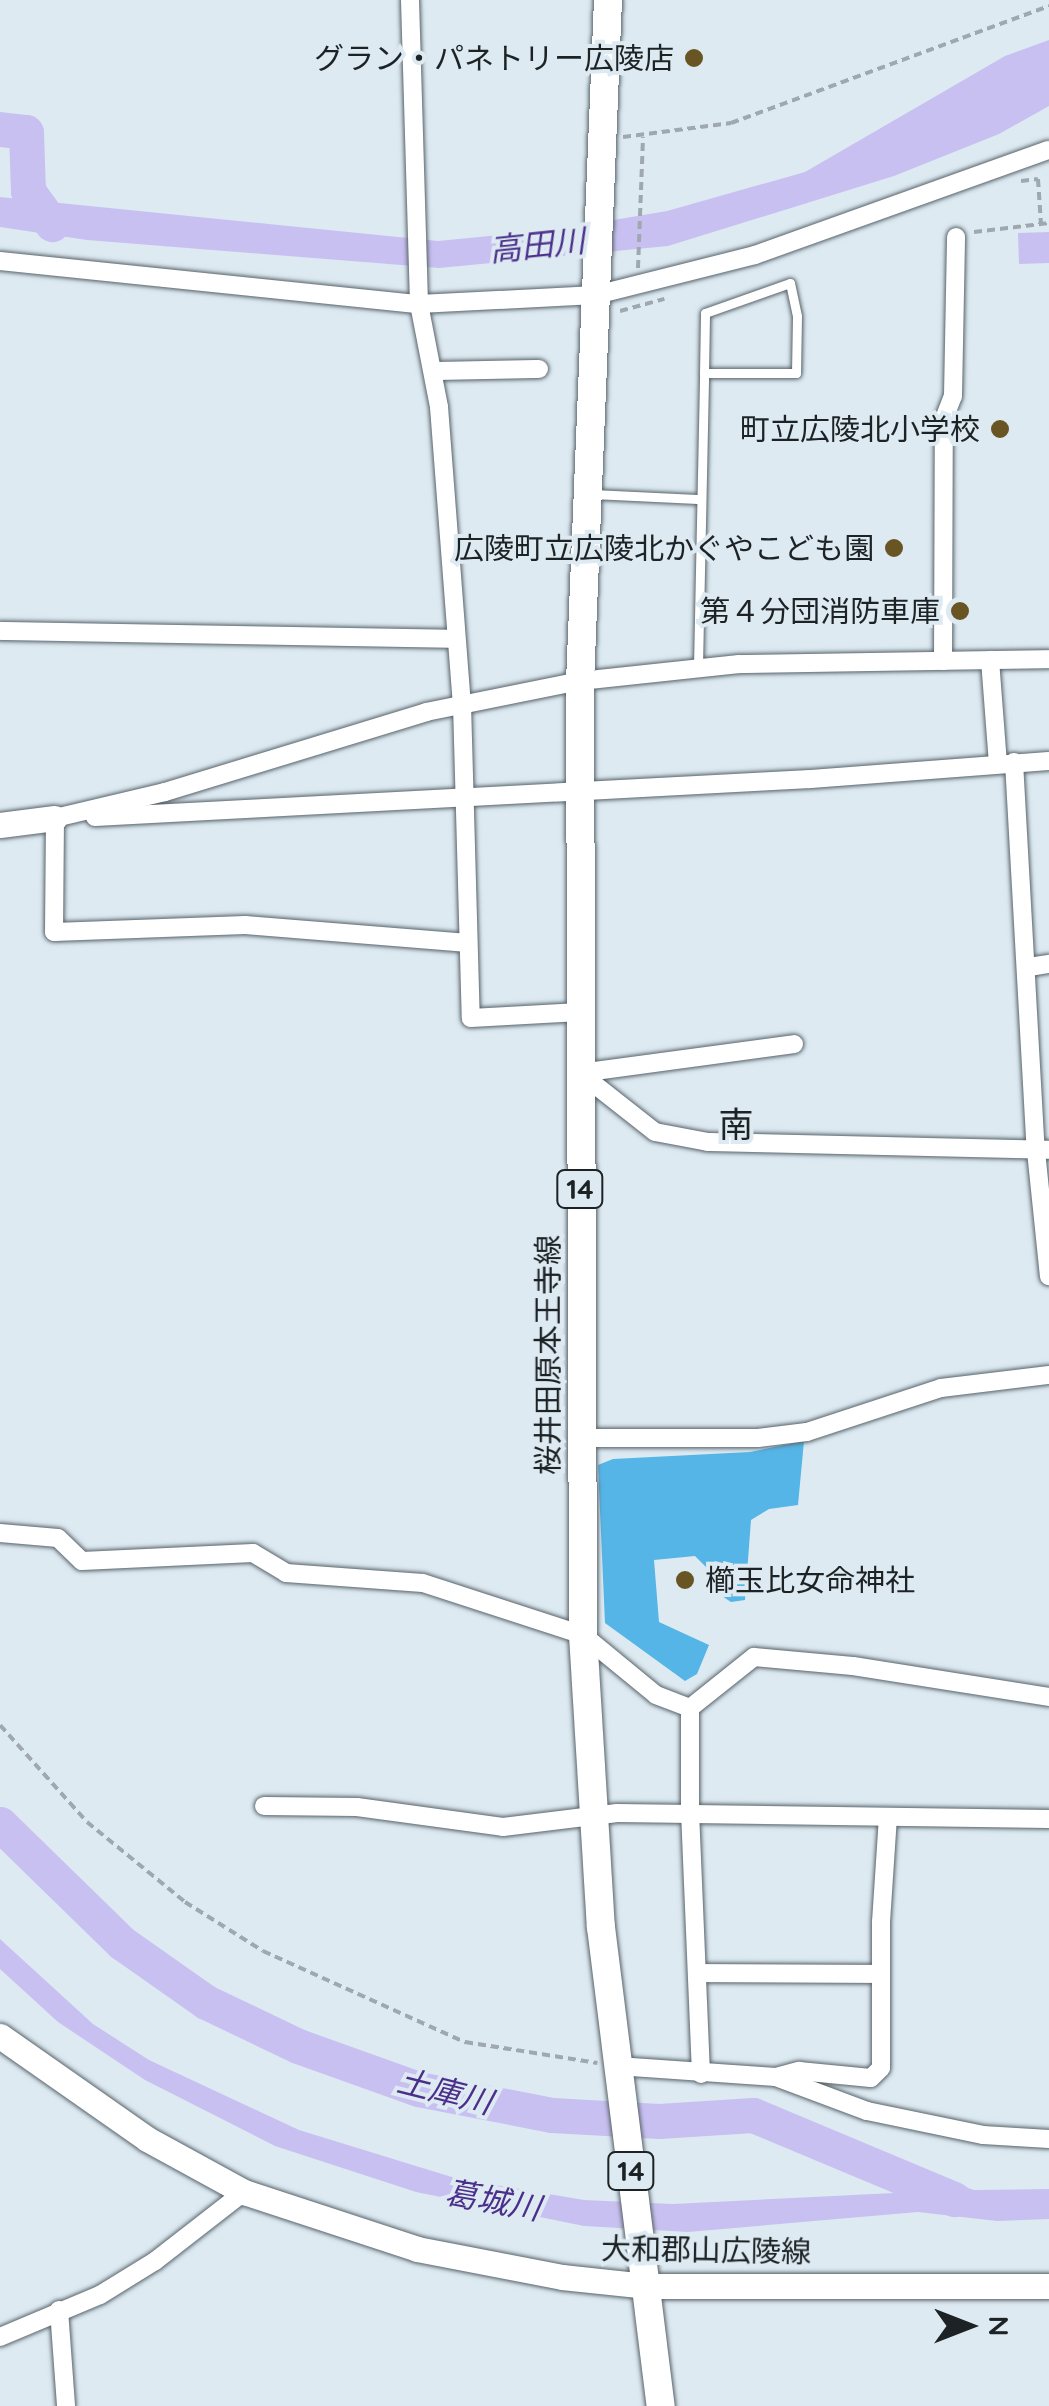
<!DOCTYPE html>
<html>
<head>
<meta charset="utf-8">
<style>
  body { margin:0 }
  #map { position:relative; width:1049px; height:2406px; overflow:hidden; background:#ddeaf2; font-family:Quicksand,"Noto Sans JP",sans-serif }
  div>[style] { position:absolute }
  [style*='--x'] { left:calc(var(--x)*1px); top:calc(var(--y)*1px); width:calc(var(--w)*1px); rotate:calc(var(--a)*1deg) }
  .forest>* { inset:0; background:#55b5e7 }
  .water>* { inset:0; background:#c9c0f2 }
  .river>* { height:35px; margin:-17.5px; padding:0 17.5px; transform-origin:17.5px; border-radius:17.5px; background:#c9c0f2 }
  .path>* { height:4px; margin-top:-2px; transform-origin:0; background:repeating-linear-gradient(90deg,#9ea8ae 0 8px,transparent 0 13px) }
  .roads { filter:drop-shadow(0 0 2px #58636a) drop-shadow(0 0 2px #58636a) }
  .lane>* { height:9px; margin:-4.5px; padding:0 4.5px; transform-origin:4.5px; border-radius:4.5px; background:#fff }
  .street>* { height:18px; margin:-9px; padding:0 9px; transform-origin:9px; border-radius:9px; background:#fff }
  .secondary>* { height:25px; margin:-12.5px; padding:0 12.5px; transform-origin:12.5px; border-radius:12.5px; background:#fff }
  .primary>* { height:28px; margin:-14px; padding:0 14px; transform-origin:14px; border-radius:14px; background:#fff }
  .dots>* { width:28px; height:28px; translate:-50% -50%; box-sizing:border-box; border:5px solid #ddeaf2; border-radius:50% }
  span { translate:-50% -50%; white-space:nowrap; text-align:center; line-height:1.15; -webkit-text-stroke:8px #ddeaf2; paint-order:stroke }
  .shield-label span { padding:2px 8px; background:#ddeaf2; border:2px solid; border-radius:8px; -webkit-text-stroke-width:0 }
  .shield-label { font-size:28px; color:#1d2225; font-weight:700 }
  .poi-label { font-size:30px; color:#1d2225 }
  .right { translate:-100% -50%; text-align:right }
  .left { translate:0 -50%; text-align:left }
  .street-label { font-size:30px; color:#1d2225 }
  .water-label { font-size:32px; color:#4b2f8b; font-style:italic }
  .quarter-label { font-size:35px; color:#1d2225 }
  .north { position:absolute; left:919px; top:2276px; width:100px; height:100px; -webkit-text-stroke:8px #ddeaf2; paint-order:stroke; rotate:90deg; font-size:28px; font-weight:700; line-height:40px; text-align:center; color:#1d2225 }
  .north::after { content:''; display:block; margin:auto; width:35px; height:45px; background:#1d2225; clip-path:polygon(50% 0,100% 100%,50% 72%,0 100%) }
</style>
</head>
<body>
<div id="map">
  <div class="forest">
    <i style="clip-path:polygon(804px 1441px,798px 1505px,769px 1509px,751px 1520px,745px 1600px,731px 1602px,719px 1594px,706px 1567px,695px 1556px,654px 1560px,659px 1622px,709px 1645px,697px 1674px,685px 1681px,605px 1623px,598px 1465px,613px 1459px,750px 1452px)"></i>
  </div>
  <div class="water">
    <i style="clip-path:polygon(1049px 40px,1049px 106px,999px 134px,894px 176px,668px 246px,439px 268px,87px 240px,0 227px,0 197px,438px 241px,560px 229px,667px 211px,805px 172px,1005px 56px)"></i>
    <i style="clip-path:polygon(1049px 232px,1049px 263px,1019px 264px,1018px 233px)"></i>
    <i style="clip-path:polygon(0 1939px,93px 2024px,149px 2060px,299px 2130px,455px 2178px,584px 2200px,673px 2204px,914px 2192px,922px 2172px,974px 2190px,1049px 2189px,1049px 2219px,997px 2221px,918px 2212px,688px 2232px,584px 2226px,416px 2192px,275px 2146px,145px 2080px,58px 2022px,0 1969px)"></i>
  </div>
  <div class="river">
    <i style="--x:0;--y:129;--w:26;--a:7"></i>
    <i style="--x:26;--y:132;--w:59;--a:88.1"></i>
    <i style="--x:28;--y:191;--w:41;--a:54"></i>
    <i style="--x:0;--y:1824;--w:170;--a:44.3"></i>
    <i style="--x:122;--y:1943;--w:103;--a:35.1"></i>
    <i style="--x:206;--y:2002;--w:102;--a:25.6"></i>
    <i style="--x:298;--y:2046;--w:127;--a:19.7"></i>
    <i style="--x:418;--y:2089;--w:136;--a:11"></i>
    <i style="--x:552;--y:2115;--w:107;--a:3.2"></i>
    <i style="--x:659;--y:2121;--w:94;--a:-3.7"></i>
    <i style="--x:753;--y:2115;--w:218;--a:22.7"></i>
  </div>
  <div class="path">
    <i style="--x:623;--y:137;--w:109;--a:-7.4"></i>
    <i style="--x:731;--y:123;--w:339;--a:-20.2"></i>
    <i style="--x:1021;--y:181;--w:17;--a:-7"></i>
    <i style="--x:1038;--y:179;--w:45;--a:86.2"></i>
    <i style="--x:974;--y:232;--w:76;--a:-6.8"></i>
    <i style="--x:638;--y:268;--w:131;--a:-87.8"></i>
    <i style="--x:620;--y:311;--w:46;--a:-15.3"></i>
    <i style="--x:0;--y:1725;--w:130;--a:48.1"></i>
    <i style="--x:87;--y:1822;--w:127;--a:39.2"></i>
    <i style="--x:185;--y:1902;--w:92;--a:32.1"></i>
    <i style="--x:263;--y:1951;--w:222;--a:24.3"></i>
    <i style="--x:465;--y:2042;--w:134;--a:9"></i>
  </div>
  <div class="roads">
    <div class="lane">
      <i style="--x:790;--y:283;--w:34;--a:78"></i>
      <i style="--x:797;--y:316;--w:57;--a:91"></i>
      <i style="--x:796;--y:373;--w:92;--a:180"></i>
      <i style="--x:704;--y:373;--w:60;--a:-89"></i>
      <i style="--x:705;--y:313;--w:90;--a:-19.4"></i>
      <i style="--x:592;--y:494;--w:106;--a:2.7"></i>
      <i style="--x:698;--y:666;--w:293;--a:-88.8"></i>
    </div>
    <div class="street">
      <i style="--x:410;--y:0;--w:304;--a:88.3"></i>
      <i style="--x:419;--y:304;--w:105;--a:79"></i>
      <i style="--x:439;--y:407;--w:298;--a:85.6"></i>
      <i style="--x:462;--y:704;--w:314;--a:88.4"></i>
      <i style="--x:471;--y:1018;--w:109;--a:-3.2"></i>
      <i style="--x:0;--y:261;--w:421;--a:5.9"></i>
      <i style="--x:419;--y:304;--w:177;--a:-2.9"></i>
      <i style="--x:596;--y:295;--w:164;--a:-14.1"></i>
      <i style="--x:755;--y:255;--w:312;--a:-19.7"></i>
      <i style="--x:433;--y:371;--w:106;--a:-1.1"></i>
      <i style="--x:0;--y:631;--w:455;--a:1"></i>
      <i style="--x:990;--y:660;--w:103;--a:85.6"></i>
      <i style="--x:943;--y:661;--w:242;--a:-89.8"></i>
      <i style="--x:944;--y:419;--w:25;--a:-69"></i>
      <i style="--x:953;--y:396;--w:159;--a:-88.9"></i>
      <i style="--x:1014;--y:762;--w:390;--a:86.8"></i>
      <i style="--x:1036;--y:1151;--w:126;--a:84.1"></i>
      <i style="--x:95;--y:817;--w:716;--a:-3.04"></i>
      <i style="--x:810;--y:779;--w:240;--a:-4.3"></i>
      <i style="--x:55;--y:818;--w:113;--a:-13.3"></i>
      <i style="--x:165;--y:792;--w:273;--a:-17"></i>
      <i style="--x:426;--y:712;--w:157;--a:-11.4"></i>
      <i style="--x:580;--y:681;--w:160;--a:-6.1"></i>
      <i style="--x:739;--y:664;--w:310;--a:-0.9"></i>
      <i style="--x:55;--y:818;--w:114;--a:90.5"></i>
      <i style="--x:54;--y:932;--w:191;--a:-2.1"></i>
      <i style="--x:245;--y:925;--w:224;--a:4.6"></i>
      <i style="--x:1029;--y:967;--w:20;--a:-9"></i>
      <i style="--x:580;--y:1073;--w:95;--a:38.2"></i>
      <i style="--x:655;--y:1132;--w:54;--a:10.7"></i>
      <i style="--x:708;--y:1142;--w:341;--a:1.3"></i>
      <i style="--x:580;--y:1073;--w:216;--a:-7.7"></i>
      <i style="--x:580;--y:1438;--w:178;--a:0"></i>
      <i style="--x:758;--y:1438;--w:49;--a:-7"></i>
      <i style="--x:807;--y:1432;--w:141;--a:-18.2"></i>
      <i style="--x:941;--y:1388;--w:109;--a:-6.9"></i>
      <i style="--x:0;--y:1533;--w:58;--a:4.9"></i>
      <i style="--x:58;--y:1538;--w:33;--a:44"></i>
      <i style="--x:82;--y:1561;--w:171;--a:-2.7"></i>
      <i style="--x:253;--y:1553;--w:39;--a:31"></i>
      <i style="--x:286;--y:1573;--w:137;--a:4.2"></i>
      <i style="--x:423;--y:1583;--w:168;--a:18"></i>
      <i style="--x:583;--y:1635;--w:94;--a:39.4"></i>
      <i style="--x:656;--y:1695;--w:36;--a:21"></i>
      <i style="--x:264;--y:1806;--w:93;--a:0.6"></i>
      <i style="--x:357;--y:1807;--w:147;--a:7.8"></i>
      <i style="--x:503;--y:1827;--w:115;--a:-7"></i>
      <i style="--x:617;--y:1813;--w:432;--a:0.8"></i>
      <i style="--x:697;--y:1973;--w:184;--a:0.3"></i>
      <i style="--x:617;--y:2066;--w:159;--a:4"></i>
      <i style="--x:776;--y:2077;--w:24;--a:-15"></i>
      <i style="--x:799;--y:2071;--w:72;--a:5.6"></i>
      <i style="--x:871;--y:2078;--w:14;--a:-45"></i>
      <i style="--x:881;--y:2068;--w:146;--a:-90"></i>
      <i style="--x:881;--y:1922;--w:105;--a:-86.2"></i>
      <i style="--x:701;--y:2074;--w:261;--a:-92.4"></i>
      <i style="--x:690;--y:1813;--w:105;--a:-90"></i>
      <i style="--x:690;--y:1708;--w:82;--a:-38.6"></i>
      <i style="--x:754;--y:1657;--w:99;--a:5.2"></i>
      <i style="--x:853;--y:1666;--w:198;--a:9"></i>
      <i style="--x:776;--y:2077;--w:97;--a:20.5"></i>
      <i style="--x:867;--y:2111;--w:118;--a:11.7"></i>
      <i style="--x:983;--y:2135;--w:66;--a:3.5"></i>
      <i style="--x:59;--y:2310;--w:96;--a:85.8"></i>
      <i style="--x:0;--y:2337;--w:108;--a:-22.8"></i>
      <i style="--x:100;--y:2295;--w:65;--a:-31.7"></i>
      <i style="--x:155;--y:2261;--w:113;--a:-37.8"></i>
    </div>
    <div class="secondary">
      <i style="--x:0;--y:825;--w:55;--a:-7.3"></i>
      <i style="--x:0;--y:2036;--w:179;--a:35"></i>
      <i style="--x:147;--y:2139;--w:111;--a:28.7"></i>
      <i style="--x:244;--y:2192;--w:182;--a:18.2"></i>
      <i style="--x:417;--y:2249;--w:148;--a:10.9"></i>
      <i style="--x:562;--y:2277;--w:84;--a:6.1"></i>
      <i style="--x:646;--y:2286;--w:403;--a:0"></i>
    </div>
    <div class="primary">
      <i style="--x:608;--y:0;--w:682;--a:92.35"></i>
      <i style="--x:580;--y:681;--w:954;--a:89.82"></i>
      <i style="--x:583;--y:1635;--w:293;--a:86.5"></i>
      <i style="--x:601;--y:1927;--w:483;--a:82.9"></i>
    </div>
  </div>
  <div class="dots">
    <i style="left:694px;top:58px;background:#695523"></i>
    <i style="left:1000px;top:429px;background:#695523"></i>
    <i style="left:894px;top:548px;background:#695523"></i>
    <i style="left:960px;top:611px;background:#695523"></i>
    <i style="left:685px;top:1580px;background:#695523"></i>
  </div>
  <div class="shield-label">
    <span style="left:580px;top:1189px">14</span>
    <span style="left:631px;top:2171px">14</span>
  </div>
  <div class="poi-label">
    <span class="right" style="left:674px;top:58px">グラン・パネトリー広陵店</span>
    <span class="right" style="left:980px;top:429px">町立広陵北小学校</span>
    <span class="right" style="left:874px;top:548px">広陵町立広陵北かぐやこども園</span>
    <span class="right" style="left:940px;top:611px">第４分団消防車庫</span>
    <span class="left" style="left:705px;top:1580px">櫛玉比女命神社</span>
  </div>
  <div class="street-label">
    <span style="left:548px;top:1355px;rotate:-90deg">桜井田原本王寺線</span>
    <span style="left:706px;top:2250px;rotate:1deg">大和郡山広陵線</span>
  </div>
  <div class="water-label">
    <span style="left:537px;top:245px;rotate:-6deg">高田川</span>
    <span style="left:445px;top:2091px;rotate:14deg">土庫川</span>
    <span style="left:493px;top:2200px;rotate:10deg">葛城川</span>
  </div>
  <div class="quarter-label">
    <span style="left:736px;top:1124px">南</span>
  </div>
  <div class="north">N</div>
</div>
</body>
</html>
